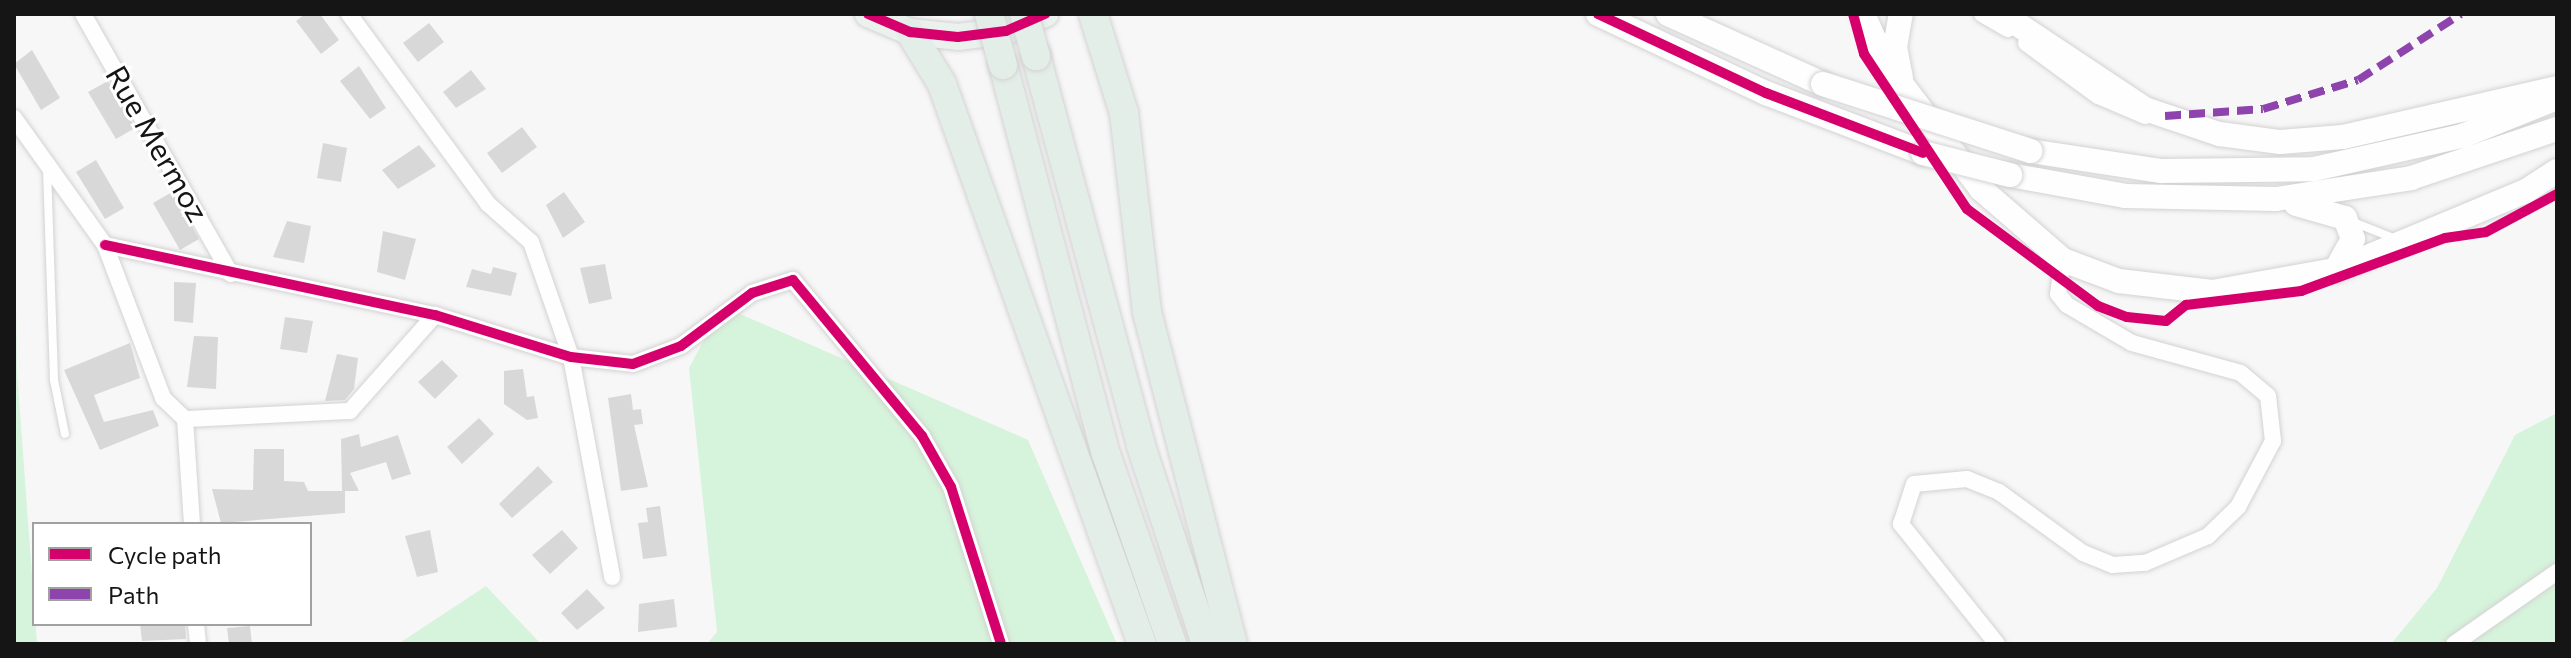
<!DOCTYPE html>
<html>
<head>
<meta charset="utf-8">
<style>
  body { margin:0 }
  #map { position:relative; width:2571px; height:658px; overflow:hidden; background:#f8f7f8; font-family:Commissioner,sans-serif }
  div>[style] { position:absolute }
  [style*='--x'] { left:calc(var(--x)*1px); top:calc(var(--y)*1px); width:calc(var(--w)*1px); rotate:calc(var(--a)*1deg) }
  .green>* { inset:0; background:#d6f3db }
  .building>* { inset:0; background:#d9d8d9 }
  .roads { filter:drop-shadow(0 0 2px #d3d2d3) drop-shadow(0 0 2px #d3d2d3) }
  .service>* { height:8px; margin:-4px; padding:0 4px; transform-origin:4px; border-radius:4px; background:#fefefe }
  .minor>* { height:16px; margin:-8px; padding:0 8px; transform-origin:8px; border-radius:8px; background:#fefefe }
  .secondary>* { height:24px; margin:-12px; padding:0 12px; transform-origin:12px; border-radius:12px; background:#fefefe }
  .primary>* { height:26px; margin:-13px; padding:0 13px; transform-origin:13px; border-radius:13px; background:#ebf2ee }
  .trunk>* { height:28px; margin:-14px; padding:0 14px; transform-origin:14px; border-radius:14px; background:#e4eee8 }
  .bridges { filter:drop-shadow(0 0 2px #d3d2d3) drop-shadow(0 0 2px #d3d2d3) }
  .secondary-bridge>* { height:24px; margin:-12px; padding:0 12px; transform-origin:12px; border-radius:12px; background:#fefefe }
  .trunk-bridge>* { height:28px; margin:-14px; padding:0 14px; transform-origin:14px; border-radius:14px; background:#e4eee8 }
  .quiet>* { height:8px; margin-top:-4px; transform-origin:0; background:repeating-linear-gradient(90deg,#8e44ad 0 16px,transparent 0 24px) }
  .cycleway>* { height:10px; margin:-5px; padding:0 5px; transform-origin:5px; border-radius:5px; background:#d6006c }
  span { translate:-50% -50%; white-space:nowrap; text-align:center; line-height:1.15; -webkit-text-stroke:6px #fff; paint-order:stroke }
  .street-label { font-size:30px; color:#161516 }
  .frame { position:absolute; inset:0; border:16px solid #161516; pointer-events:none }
  .legend { position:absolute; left:32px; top:522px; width:280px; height:104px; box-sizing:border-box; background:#fff; border:2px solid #a2a1a2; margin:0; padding:10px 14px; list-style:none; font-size:24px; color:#161516 }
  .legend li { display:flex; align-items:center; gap:16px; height:40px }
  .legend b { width:40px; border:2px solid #a2a1a2 }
</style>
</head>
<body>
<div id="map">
  <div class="green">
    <i style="clip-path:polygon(14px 158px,17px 371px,37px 644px,14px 644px)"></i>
    <i style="clip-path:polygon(722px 306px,1028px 440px,1117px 644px,707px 644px,717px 632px,689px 368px)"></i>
    <i style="clip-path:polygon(2557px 413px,2557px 644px,2391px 644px,2437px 588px,2515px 435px)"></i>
    <i style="clip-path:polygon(486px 586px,541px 644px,398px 644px)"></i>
  </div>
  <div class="building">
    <i style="clip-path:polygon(305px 14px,320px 14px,339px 40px,321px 54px,296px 21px)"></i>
    <i style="clip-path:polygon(429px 23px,444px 42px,418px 62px,403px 43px)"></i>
    <i style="clip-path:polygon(32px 50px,60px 98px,41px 110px,14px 64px)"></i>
    <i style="clip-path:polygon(359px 66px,386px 108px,370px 119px,340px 81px)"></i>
    <i style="clip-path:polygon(471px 70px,486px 89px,456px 108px,443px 92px)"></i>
    <i style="clip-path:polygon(108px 81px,135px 128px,116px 139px,88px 92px)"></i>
    <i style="clip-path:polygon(522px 127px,537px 147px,502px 173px,487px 153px)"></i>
    <i style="clip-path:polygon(323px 143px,347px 148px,341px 182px,317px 178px)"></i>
    <i style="clip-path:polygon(419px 145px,436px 166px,398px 189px,382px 170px)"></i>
    <i style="clip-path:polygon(96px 160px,124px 208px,105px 219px,76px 172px)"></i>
    <i style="clip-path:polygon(172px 192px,199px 239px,180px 250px,153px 203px)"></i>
    <i style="clip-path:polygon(564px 192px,585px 222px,563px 238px,546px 205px)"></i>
    <i style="clip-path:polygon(287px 221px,311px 226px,304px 263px,273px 257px)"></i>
    <i style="clip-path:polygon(383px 231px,416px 239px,405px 280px,377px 272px)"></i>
    <i style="clip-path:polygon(605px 264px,612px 299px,589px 304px,580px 268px)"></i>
    <i style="clip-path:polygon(493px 267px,517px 273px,511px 296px,466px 287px,472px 269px,491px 274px)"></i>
    <i style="clip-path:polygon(174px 282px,196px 283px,193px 323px,174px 321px)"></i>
    <i style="clip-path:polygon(285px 317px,313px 321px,307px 353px,280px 349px)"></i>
    <i style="clip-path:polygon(194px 336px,218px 337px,216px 389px,187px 387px)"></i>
    <i style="clip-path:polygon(130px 343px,140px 378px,94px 395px,104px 422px,153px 410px,159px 426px,100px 450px,64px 370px)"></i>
    <i style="clip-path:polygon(337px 354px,358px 358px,354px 389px,345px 400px,325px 401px)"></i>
    <i style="clip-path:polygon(442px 360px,458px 376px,435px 399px,418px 382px)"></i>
    <i style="clip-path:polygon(523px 369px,527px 397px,534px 396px,538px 418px,527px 420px,504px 404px,504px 371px)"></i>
    <i style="clip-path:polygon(631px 394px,633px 410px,641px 409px,643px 424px,634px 425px,648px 487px,621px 491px,608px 398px)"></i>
    <i style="clip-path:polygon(479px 418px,494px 434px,462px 464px,447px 447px)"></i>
    <i style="clip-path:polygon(359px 434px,361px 447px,398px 435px,411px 474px,392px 480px,386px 462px,350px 473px,359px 491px,342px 491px,341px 439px)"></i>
    <i style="clip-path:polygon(254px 449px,284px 449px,284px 481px,304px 482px,308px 491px,345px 491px,345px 513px,221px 523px,212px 489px,253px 490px)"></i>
    <i style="clip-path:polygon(538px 466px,553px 482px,512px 518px,499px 504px)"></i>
    <i style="clip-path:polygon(660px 506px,667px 556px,643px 559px,638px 523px,648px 522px,646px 508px)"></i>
    <i style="clip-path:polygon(430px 530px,438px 572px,417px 577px,405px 536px)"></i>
    <i style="clip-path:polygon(562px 530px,578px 548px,550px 574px,532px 555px)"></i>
    <i style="clip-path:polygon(587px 589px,605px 608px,577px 630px,561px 613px)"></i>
    <i style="clip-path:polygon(674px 599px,677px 627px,638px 632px,639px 604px)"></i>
    <i style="clip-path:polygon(140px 624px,185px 624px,186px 639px,142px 641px)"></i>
    <i style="clip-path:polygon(250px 626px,252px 644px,229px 644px,227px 628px)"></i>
  </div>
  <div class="roads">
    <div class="service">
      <i style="--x:47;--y:168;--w:212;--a:88.1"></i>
      <i style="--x:54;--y:380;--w:55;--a:78.5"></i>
      <i style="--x:2353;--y:222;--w:46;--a:21.6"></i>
    </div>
    <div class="minor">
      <i style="--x:83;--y:14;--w:299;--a:60.4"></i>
      <i style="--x:349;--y:14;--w:235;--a:53.8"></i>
      <i style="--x:488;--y:204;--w:57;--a:41.5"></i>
      <i style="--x:531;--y:242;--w:122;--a:70.8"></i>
      <i style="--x:571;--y:357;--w:224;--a:79.4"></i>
      <i style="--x:1982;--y:14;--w:30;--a:30"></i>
      <i style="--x:2026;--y:43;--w:89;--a:36.4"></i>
      <i style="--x:2098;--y:96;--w:51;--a:23.1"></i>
      <i style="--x:14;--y:118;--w:156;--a:54.4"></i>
      <i style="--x:105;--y:245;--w:164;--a:69.2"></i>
      <i style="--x:163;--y:398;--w:30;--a:44"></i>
      <i style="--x:185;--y:419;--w:105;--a:86.2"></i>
      <i style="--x:105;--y:245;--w:337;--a:12"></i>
      <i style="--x:435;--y:315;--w:142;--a:17.2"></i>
      <i style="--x:571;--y:357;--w:62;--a:6.4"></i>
      <i style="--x:633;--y:364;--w:51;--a:-20.6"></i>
      <i style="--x:681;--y:346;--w:89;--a:-36.7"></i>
      <i style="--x:752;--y:293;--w:43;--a:-17.6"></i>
      <i style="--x:793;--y:280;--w:202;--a:50.4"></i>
      <i style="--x:922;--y:436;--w:59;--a:60.4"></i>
      <i style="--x:951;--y:487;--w:165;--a:72.3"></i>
      <i style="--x:185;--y:419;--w:165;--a:-2.8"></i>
      <i style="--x:350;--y:411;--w:128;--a:-48.5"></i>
      <i style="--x:196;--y:624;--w:20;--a:84"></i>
      <i style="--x:1997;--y:644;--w:154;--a:-128.7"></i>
      <i style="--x:1901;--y:524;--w:42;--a:-72"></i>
      <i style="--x:1914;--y:484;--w:53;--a:-5.4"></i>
      <i style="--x:1967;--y:479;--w:35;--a:22"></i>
      <i style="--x:1999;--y:492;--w:104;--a:36"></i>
      <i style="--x:2083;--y:553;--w:32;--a:22"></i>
      <i style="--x:2113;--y:565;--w:32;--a:-4"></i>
      <i style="--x:2145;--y:563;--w:69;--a:-23.2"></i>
      <i style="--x:2208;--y:536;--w:42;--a:-44"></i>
      <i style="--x:2238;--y:507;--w:75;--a:-62.1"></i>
      <i style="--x:2273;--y:441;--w:45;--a:-96.3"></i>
      <i style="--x:2268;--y:396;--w:35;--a:-140"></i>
      <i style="--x:2241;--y:373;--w:113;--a:-164.6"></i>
      <i style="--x:2132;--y:343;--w:75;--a:-149.7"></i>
      <i style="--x:2067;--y:305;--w:14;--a:-129"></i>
      <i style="--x:2058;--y:294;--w:34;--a:-82"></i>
      <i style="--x:2454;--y:644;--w:126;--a:-35"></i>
    </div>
    <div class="secondary">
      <i style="--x:1598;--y:14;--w:186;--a:25.2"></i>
      <i style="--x:1766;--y:93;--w:168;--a:20.9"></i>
      <i style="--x:1668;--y:14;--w:170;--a:24.3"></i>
      <i style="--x:1863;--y:14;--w:51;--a:65.9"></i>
      <i style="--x:1884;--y:61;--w:161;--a:52.8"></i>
      <i style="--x:1981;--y:189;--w:108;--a:40.9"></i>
      <i style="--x:2063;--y:260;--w:60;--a:20.6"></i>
      <i style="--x:2119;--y:281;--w:94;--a:6.7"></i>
      <i style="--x:2212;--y:292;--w:126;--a:-10.1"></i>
      <i style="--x:2336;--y:270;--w:206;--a:-22.6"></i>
      <i style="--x:2526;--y:191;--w:37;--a:-33"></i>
      <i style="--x:2002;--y:14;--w:172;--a:33.6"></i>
      <i style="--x:2145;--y:109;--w:78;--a:18.7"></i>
      <i style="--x:2219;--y:134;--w:62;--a:7.5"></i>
      <i style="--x:2280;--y:142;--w:63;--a:-4.5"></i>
      <i style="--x:2343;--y:137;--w:220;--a:-12.9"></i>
      <i style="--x:1901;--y:78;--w:32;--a:-101"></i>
      <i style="--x:1895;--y:47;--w:34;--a:-80"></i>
      <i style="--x:2030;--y:151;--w:133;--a:8.7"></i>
      <i style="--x:2161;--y:171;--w:153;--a:-0.7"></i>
      <i style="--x:2314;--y:169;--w:152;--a:-12.6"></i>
      <i style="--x:2462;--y:136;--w:102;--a:-21.8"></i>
      <i style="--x:2010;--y:175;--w:117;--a:10.3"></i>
      <i style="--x:2125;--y:196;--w:151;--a:1.1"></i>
      <i style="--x:2276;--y:199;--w:137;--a:-8.8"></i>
      <i style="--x:2411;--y:178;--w:154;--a:-18.6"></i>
      <i style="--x:2296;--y:204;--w:51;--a:15.9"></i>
      <i style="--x:2345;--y:218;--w:22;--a:69"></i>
      <i style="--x:2353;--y:239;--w:35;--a:119"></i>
    </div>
    <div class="primary">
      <i style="--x:868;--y:14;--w:46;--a:23.2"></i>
      <i style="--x:910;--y:32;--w:48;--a:5.9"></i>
      <i style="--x:958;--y:37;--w:48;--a:-7.1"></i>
      <i style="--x:1006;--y:31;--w:43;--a:-23.6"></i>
    </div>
    <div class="trunk">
      <i style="--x:1093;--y:14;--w:104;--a:72.6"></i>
      <i style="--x:1124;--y:113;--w:200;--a:83.4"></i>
      <i style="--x:1147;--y:312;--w:343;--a:75.5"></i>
      <i style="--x:910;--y:32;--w:61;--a:58.4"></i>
      <i style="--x:942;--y:84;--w:595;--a:70.35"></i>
      <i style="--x:1036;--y:56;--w:404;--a:74.9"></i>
      <i style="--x:1141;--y:446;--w:208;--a:71.8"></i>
      <i style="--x:1003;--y:65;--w:402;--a:75.2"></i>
      <i style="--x:1106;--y:454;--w:201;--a:70.8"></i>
    </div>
  </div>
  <div class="bridges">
    <div class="secondary-bridge">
      <i style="--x:1823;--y:84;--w:218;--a:17.9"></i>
      <i style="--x:1923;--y:153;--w:90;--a:14.2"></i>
    </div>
    <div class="trunk-bridge">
      <i style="--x:989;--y:14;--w:53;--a:74.6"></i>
      <i style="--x:1024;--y:14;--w:44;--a:74.1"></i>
    </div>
  </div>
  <div class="quiet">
    <i style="--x:2165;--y:116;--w:98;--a:-4.1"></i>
    <i style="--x:2263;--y:109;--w:99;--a:-17"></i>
    <i style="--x:2358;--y:80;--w:122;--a:-32.7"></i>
  </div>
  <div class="cycleway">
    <i style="--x:868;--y:14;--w:46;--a:23.2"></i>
    <i style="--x:910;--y:32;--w:48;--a:5.9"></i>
    <i style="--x:958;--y:37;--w:48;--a:-7.1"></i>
    <i style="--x:1006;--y:31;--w:43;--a:-23.6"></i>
    <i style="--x:1598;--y:14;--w:186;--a:25.2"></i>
    <i style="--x:1766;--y:93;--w:168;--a:20.9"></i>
    <i style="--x:1853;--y:14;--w:41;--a:74.6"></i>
    <i style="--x:1864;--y:54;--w:186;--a:56.4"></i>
    <i style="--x:1967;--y:209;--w:163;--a:36.5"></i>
    <i style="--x:2098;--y:306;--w:31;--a:21"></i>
    <i style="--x:2127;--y:317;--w:39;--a:6"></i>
    <i style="--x:2166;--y:321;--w:26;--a:-39"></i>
    <i style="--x:2186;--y:305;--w:116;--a:-6.9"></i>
    <i style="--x:2301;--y:291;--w:153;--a:-20.2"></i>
    <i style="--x:2445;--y:238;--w:41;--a:-8.3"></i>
    <i style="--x:2486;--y:232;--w:81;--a:-28.2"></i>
    <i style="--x:105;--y:245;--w:337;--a:12"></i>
    <i style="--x:435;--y:315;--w:142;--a:17.2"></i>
    <i style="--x:571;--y:357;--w:62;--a:6.4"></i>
    <i style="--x:633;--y:364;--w:51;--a:-20.6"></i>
    <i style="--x:681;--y:346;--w:89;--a:-36.7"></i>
    <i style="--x:752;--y:293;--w:43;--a:-17.6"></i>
    <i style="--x:793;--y:280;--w:202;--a:50.4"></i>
    <i style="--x:922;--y:436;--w:59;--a:60.4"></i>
    <i style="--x:951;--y:487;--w:165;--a:72.3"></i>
  </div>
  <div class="street-label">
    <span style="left:158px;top:143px;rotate:60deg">Rue Mermoz</span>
  </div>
  <div class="frame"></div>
  <ul class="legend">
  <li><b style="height:10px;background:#d6006c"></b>Cycle path</li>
  <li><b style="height:10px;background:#8e44ad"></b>Path</li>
  </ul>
</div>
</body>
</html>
